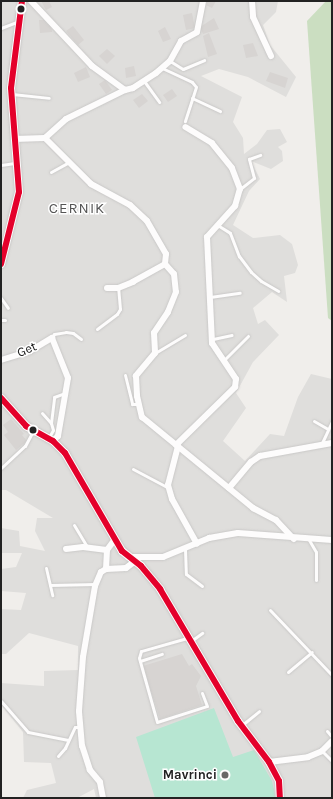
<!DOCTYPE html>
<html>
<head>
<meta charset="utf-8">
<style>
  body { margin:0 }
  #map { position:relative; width:333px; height:799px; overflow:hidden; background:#f0eeeb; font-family:Karla,sans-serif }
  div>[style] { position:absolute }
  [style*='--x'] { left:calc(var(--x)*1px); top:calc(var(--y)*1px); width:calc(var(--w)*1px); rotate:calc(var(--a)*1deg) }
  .residential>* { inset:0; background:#dfdedc }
  .forest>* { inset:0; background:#cbdec1 }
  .pitch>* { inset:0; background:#b7e6d2 }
  .building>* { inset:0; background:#d7d4d2 }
  .roads { filter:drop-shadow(0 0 1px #c9c8c7) drop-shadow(0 0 1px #c9c8c7) }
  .service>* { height:3px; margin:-1.5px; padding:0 1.5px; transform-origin:1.5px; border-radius:1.5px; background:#fdfcfc }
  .minor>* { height:6px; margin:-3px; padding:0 3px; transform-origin:3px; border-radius:3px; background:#fdfcfc }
  .tertiary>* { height:8px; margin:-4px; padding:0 4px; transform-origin:4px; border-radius:4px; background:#fdfcfc }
  .bus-1>* { height:6px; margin:-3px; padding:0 3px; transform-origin:3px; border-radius:3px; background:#e4002b }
  .dots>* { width:11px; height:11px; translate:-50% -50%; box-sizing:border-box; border:2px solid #fff; border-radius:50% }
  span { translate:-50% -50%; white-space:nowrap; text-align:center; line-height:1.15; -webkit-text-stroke:3px #fff; paint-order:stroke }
  .street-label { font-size:13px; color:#222 }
  .poi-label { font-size:13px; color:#222; font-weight:700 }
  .right { translate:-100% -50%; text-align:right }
  .quarter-label { font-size:15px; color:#555; letter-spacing:1px }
  .frame { position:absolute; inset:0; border:2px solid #222; pointer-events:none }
</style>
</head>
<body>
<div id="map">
  <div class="residential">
    <i style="clip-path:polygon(1px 1px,278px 1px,276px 12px,263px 25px,270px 45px,296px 77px,286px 97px,248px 77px,219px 69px,201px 76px,242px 97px,233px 122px,243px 138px,244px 154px,257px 144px,267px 130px,280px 129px,287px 142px,278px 147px,282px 151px,283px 161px,271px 169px,251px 161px,260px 179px,249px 191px,233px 225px,253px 238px,280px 235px,292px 244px,298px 265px,295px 273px,284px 276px,287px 302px,272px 292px,253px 308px,258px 324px,265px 320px,279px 335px,253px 362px,236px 393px,246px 408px,223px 441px,245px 461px,270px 434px,284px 436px,298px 397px,311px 374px,332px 379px,332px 798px,96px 798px,94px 789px,77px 798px,23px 798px,27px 790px,56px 783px,51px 763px,24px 762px,23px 732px,1px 705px,1px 683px,44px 686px,44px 671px,78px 670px,78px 646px,29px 633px,6px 654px,1px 654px,1px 609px,21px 610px,26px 593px,1px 591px,1px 569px,16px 567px,22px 553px,1px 553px,1px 528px,19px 531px,20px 546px,45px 551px,35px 531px,37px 518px,53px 518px,6px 490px,1px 490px)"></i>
  </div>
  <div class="forest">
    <i style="clip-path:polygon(326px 1px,332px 1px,332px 321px,328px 318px,307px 21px)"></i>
  </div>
  <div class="pitch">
    <i style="clip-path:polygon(214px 708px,233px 757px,254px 750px,272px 781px,276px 798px,155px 798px,136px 737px)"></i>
  </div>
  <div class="building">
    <i style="clip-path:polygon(41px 1px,49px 1px,52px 7px,46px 10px)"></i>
    <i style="clip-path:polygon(208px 1px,216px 1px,212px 8px,206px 5px)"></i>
    <i style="clip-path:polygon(192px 13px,195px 28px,186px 30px,183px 15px)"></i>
    <i style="clip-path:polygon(214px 18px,219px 29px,203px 34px,200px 27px)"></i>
    <i style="clip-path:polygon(39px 20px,46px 20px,47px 24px,51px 24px,52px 32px,40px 33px)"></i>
    <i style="clip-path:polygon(73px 26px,84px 40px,78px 45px,66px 31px)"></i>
    <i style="clip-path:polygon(165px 27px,171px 39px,163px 42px,158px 31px)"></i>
    <i style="clip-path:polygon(209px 33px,217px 54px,208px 57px,203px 36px)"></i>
    <i style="clip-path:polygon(253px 43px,258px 56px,246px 58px,243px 45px)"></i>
    <i style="clip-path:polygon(107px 49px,115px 56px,107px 64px,99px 56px)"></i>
    <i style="clip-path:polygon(134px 66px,136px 76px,126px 78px,125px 68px)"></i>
    <i style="clip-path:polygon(86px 67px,90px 77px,78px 82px,74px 73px)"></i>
    <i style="clip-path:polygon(270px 72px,288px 78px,285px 88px,266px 81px)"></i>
    <i style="clip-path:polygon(105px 80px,112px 90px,106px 94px,99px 84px)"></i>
    <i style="clip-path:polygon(172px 89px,177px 96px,168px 102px,163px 95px)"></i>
    <i style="clip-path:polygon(142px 94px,148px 101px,139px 108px,133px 100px)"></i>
    <i style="clip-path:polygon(11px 419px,24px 434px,22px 435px,27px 441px,16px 450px,4px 435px,8px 432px,3px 425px)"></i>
    <i style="clip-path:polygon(182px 654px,189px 666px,192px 664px,201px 676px,196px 686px,202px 705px,160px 719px,143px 666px)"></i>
  </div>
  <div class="roads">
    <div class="service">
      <i style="--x:1;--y:28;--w:19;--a:-21"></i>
      <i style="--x:170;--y:61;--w:15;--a:32"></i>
      <i style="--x:183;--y:69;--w:23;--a:-23"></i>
      <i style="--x:162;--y:68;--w:33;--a:25"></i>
      <i style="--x:192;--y:82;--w:6;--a:51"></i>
      <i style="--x:196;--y:87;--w:36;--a:108"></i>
      <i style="--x:144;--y:81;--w:26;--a:54"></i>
      <i style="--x:12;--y:94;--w:37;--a:6"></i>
      <i style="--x:192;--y:98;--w:31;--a:25"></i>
      <i style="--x:1;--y:165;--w:14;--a:-8"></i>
      <i style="--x:51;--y:172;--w:21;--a:-29"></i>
      <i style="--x:240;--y:189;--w:18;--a:-38"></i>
      <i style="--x:254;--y:178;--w:20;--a:-105"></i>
      <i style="--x:249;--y:159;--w:12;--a:-20"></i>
      <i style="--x:219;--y:226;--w:13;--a:32"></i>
      <i style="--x:230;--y:233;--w:25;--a:69"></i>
      <i style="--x:239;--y:256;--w:20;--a:53"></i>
      <i style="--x:251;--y:272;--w:13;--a:42"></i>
      <i style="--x:261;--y:281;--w:20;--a:30"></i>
      <i style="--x:210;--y:297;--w:30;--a:-8"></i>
      <i style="--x:1;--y:298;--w:12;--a:55"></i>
      <i style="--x:1;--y:320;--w:4;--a:0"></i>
      <i style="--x:97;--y:329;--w:25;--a:-37"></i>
      <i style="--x:117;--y:314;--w:6;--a:-59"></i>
      <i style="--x:120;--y:309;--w:21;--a:-95"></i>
      <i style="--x:52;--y:338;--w:4;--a:-63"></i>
      <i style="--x:54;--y:334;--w:12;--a:-9"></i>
      <i style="--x:66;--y:332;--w:7;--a:8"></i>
      <i style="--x:73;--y:333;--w:10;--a:37"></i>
      <i style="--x:213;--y:339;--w:19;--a:-12"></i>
      <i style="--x:155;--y:353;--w:35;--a:-31"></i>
      <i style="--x:224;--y:360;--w:34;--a:-45"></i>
      <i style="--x:125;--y:375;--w:30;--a:76"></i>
      <i style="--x:132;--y:404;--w:7;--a:0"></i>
      <i style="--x:42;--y:413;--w:13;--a:48"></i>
      <i style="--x:314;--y:421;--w:16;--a:30"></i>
      <i style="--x:49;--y:437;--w:8;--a:-60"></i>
      <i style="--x:53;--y:430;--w:7;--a:-106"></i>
      <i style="--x:51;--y:423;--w:26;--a:-83"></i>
      <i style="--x:54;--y:397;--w:12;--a:-20"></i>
      <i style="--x:321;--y:445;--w:26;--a:-65"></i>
      <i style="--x:1;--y:468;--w:33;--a:-43"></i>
      <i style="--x:25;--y:446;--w:17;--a:-62"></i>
      <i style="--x:133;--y:469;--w:40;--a:28"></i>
      <i style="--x:74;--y:525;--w:26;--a:59"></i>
      <i style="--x:309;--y:540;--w:14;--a:60"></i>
      <i style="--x:316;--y:552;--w:28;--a:90"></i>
      <i style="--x:185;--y:549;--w:25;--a:88"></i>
      <i style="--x:186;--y:574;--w:20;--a:37"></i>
      <i style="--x:46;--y:568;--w:28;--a:77"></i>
      <i style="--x:50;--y:585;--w:46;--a:-1.2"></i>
      <i style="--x:270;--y:610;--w:90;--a:46.4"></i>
      <i style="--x:187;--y:638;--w:48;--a:164.2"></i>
      <i style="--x:141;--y:651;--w:7;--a:106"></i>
      <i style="--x:139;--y:658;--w:66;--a:74.3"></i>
      <i style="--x:157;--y:722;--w:52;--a:-17.7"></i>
      <i style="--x:207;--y:706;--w:14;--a:-111"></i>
      <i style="--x:191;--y:641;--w:14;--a:-36"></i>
      <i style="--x:140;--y:661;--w:23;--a:-18"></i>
      <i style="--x:288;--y:672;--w:31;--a:-40"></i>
      <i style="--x:1;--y:701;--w:41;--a:48.9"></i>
      <i style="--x:28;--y:732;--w:41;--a:11.3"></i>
      <i style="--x:242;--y:725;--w:22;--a:-39"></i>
      <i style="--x:327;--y:731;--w:8;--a:50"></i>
      <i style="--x:322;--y:751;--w:14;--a:45"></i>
      <i style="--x:58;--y:756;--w:11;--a:-49"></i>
      <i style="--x:65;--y:748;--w:23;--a:-65"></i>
      <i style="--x:75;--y:727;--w:6;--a:0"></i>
    </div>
    <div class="minor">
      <i style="--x:31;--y:1;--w:89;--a:46.8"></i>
      <i style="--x:92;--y:66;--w:41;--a:36"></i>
      <i style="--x:125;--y:90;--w:8;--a:-14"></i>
      <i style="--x:133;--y:88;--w:27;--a:-33"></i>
      <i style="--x:156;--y:73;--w:18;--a:-41"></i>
      <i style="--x:170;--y:61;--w:23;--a:-61"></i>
      <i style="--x:181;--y:41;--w:18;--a:-29"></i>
      <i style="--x:197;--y:32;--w:32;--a:-79"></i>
      <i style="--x:252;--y:1;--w:16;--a:86"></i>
      <i style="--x:253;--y:17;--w:43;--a:65.2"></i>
      <i style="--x:45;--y:138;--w:65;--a:45"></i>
      <i style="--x:91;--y:184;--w:44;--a:28.3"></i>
      <i style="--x:130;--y:205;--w:23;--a:43"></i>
      <i style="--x:147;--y:221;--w:38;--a:60"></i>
      <i style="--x:166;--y:254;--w:10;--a:96"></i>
      <i style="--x:165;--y:264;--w:37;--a:151"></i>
      <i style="--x:133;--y:282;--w:16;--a:158"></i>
      <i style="--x:118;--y:288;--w:11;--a:180"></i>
      <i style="--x:14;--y:139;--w:31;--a:-2"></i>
      <i style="--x:45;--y:138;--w:28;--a:-42"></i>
      <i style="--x:66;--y:119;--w:66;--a:-26.2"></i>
      <i style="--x:165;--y:264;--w:13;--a:48"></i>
      <i style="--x:174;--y:274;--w:18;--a:84"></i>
      <i style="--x:176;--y:292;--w:22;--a:112"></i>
      <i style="--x:168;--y:312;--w:25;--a:124"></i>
      <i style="--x:154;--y:333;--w:20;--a:87"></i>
      <i style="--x:155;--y:353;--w:30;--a:130"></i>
      <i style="--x:136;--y:376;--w:20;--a:87"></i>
      <i style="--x:137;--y:396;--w:22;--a:77"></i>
      <i style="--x:142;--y:417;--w:144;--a:39.3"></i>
      <i style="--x:253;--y:508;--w:26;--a:28"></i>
      <i style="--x:276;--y:520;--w:26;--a:47"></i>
      <i style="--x:1;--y:360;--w:30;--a:-17"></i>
      <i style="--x:30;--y:351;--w:26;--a:-31"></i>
      <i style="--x:52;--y:338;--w:43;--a:68.2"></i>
      <i style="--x:68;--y:378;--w:59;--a:99.8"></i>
      <i style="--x:58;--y:436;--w:7;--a:135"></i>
      <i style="--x:176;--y:445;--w:83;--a:-44.5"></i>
      <i style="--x:235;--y:387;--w:8;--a:-83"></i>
      <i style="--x:236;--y:379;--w:43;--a:-123.7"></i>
      <i style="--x:212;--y:343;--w:106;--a:-92.7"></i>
      <i style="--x:207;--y:237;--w:42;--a:-47.9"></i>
      <i style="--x:235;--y:206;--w:18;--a:-74"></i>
      <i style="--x:240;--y:189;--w:22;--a:-111"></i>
      <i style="--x:232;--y:168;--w:32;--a:-129"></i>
      <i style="--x:212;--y:143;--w:31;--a:-149"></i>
      <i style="--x:178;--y:446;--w:40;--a:104.4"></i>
      <i style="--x:168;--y:485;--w:15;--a:74"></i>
      <i style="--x:172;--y:499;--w:51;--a:60.9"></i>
      <i style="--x:229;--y:488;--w:34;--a:-50"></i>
      <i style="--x:251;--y:462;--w:11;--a:-34"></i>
      <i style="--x:260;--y:456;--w:73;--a:-10.2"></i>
      <i style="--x:66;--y:549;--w:17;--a:-7"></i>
      <i style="--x:83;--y:547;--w:24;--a:7"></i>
      <i style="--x:128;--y:557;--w:35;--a:0"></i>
      <i style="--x:163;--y:557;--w:50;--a:-22.4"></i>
      <i style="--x:209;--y:538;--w:29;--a:-10"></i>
      <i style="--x:238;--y:533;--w:94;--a:4.3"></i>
      <i style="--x:106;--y:569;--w:19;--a:-87"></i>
      <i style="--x:107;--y:550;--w:14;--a:-54"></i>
      <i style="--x:269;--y:762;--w:39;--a:-7"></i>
      <i style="--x:308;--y:757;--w:15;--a:-23"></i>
      <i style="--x:322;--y:751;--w:14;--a:-45"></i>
      <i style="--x:103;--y:798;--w:16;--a:-101"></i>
      <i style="--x:100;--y:782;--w:16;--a:-130"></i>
      <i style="--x:90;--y:770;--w:25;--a:-108"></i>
      <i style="--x:82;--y:746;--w:35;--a:-95"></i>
      <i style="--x:79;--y:711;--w:54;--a:-85.8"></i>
      <i style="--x:83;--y:657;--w:72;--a:-80.4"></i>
      <i style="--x:95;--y:586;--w:15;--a:-67"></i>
      <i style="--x:101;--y:572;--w:6;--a:-31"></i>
      <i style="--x:106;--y:569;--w:20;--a:-3"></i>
      <i style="--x:126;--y:568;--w:10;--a:-37"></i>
    </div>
    <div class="tertiary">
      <i style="--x:1;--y:264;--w:74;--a:-76"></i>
      <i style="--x:19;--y:192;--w:104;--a:-94.4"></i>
      <i style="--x:11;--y:88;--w:88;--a:-82.8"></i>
      <i style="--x:1;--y:398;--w:38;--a:48"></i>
      <i style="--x:26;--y:426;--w:31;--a:29"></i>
      <i style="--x:53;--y:441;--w:17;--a:45"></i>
      <i style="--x:65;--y:453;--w:113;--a:59.8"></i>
      <i style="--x:122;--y:551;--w:24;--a:38"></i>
      <i style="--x:141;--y:566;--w:30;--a:50"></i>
      <i style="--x:160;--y:589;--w:153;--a:59.4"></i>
      <i style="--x:238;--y:721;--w:51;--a:52.9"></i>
      <i style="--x:269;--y:762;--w:21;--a:62"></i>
      <i style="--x:279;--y:781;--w:17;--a:87"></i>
    </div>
  </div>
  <div class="bus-1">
    <i style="--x:1;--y:264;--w:74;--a:-76"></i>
    <i style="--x:19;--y:192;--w:104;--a:-94.4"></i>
    <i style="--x:11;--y:88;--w:88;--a:-82.8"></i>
    <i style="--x:1;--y:398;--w:38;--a:48"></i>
    <i style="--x:26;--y:426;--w:31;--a:29"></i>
    <i style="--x:53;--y:441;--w:17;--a:45"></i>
    <i style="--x:65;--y:453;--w:113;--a:59.8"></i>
    <i style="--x:122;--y:551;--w:24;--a:38"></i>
    <i style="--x:141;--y:566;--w:30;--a:50"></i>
    <i style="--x:160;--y:589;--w:153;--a:59.4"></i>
    <i style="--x:238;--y:721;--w:51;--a:52.9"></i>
    <i style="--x:269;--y:762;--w:21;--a:62"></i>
    <i style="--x:279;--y:781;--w:17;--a:87"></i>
  </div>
  <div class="dots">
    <i style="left:21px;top:9px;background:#222"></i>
    <i style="left:33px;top:430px;background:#222"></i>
    <i style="left:225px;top:775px;background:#6a6968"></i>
  </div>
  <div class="street-label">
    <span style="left:27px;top:350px;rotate:-23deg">Get</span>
  </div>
  <div class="poi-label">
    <span class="right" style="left:217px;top:775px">Mavrinci</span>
  </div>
  <div class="quarter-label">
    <span style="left:77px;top:209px">CERNIK</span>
  </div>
  <div class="frame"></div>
</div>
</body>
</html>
